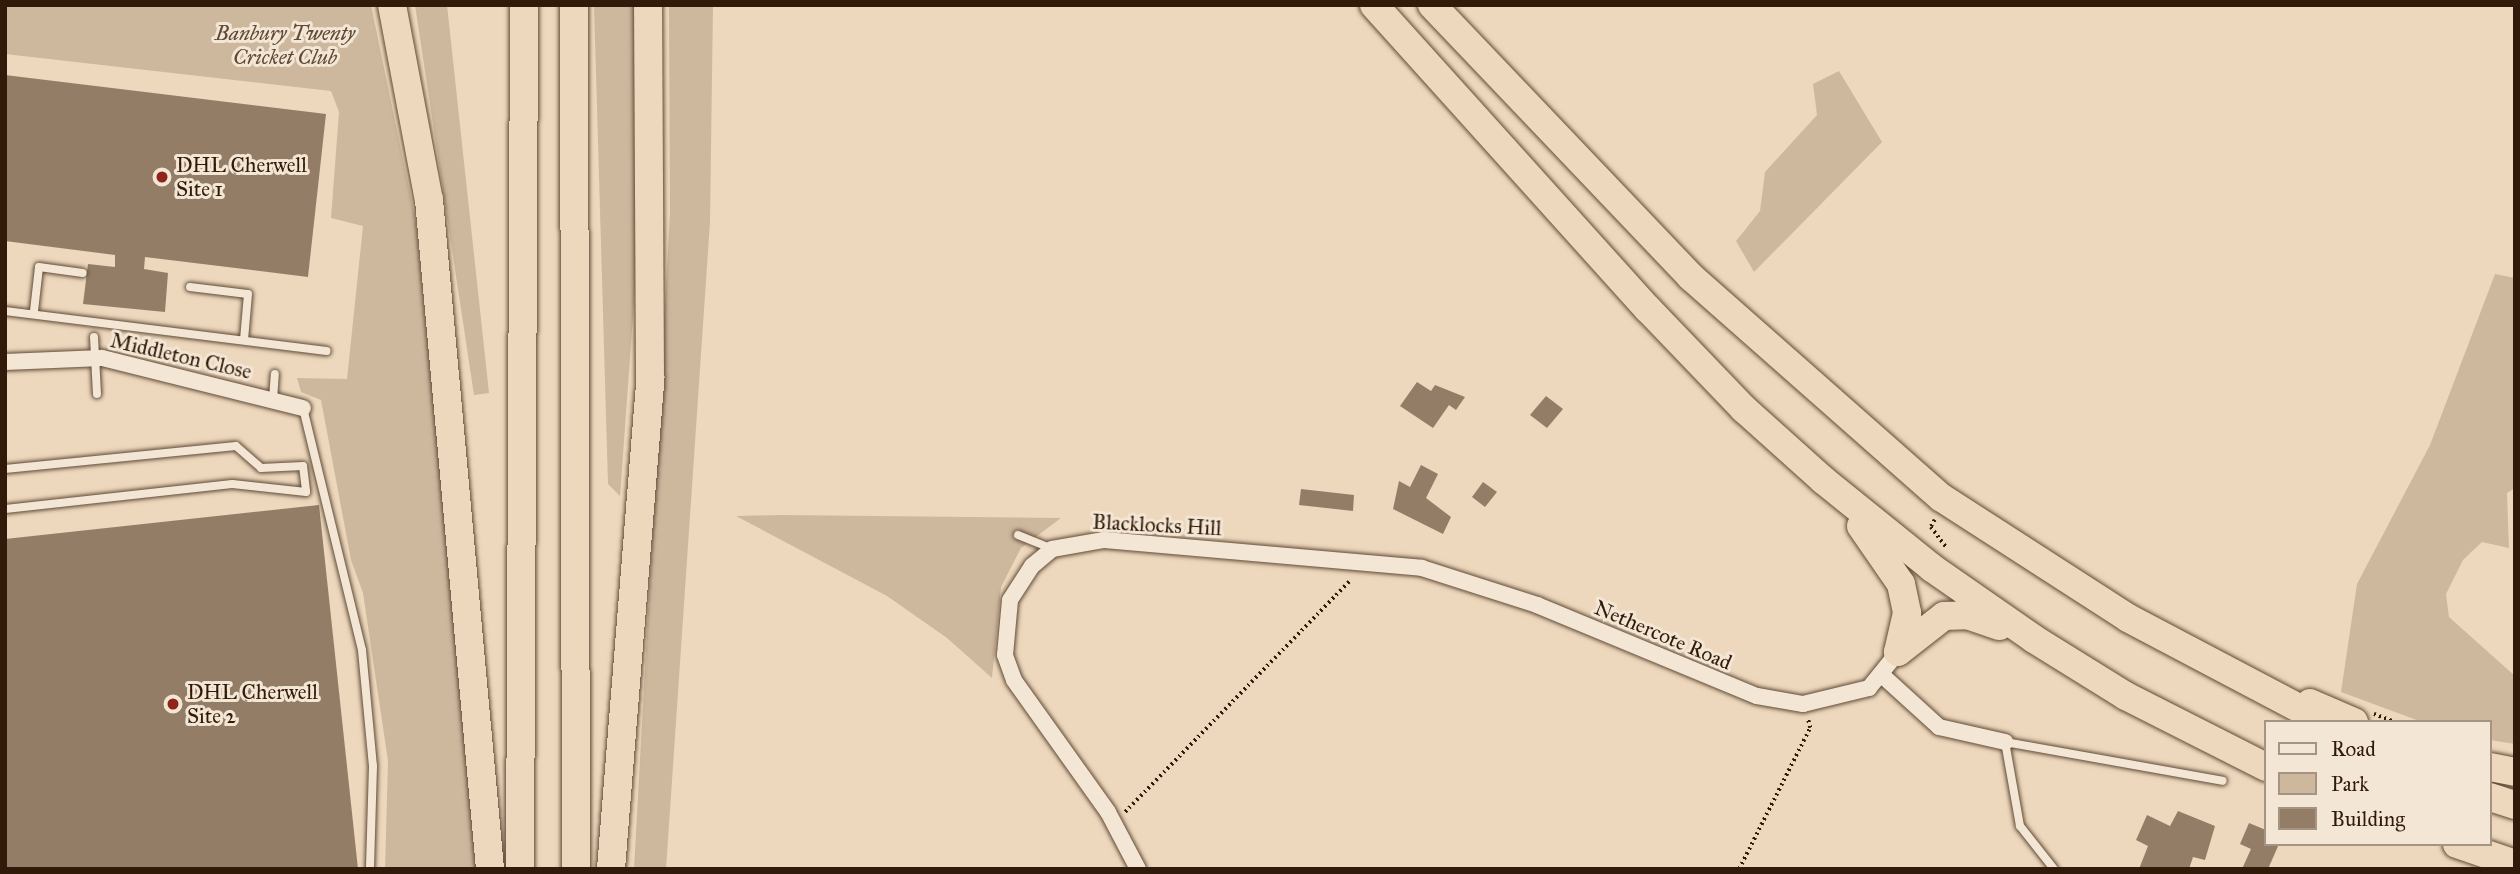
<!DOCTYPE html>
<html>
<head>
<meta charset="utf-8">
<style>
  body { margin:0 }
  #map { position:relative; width:2520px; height:874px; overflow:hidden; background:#edd8bd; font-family:"IM FELL Great Primer",serif }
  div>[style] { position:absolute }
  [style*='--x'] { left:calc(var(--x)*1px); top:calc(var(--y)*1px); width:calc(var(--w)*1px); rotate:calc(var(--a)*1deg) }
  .green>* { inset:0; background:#cdb89e }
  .building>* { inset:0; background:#937d67 }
  .path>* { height:3.5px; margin-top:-1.75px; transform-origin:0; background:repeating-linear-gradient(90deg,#311a09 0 2px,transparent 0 5.5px) }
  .roads { filter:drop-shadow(0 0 2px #604a36) drop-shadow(0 0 2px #604a36) }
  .lane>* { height:8px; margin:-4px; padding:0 4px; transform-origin:4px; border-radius:4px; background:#f3e6d4 }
  .street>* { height:16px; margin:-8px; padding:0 8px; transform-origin:8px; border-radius:8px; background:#f3e6d4 }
  .highway>* { height:28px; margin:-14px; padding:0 14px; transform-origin:14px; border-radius:14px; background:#edd8bd }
  .dots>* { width:19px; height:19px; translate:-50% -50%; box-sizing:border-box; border:4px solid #f3e6d4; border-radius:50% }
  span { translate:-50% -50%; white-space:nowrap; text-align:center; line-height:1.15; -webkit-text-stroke:6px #f3e6d4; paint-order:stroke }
  .park-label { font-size:21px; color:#604936; font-style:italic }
  .poi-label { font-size:21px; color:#311a09 }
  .left { translate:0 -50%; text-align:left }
  .street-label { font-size:21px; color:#311a09 }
  .frame { position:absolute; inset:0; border:7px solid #311a09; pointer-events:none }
  .legend { position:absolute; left:2264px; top:720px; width:228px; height:126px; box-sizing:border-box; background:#f3e6d4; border:2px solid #a59483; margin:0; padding:9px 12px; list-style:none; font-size:21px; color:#311a09 }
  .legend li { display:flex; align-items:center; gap:14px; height:35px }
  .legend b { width:35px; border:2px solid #a59483 }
</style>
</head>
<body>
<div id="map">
  <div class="green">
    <i style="clip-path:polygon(5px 5px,371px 5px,416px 222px,479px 869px,385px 869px,388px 761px,363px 593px,351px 560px,321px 400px,301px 392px,297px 378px,347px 379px,363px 226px,331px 218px,339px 112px,331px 91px,5px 54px)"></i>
    <i style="clip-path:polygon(415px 5px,447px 5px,489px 393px,474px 395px)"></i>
    <i style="clip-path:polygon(594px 5px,641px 5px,638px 247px,620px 496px,608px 484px)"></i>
    <i style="clip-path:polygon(669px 5px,713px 5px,710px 222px,666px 869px,634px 869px,670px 213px)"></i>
    <i style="clip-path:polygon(1839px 71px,1882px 142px,1754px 272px,1736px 241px,1760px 211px,1765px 172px,1817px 115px,1813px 84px)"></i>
    <i style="clip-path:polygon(2495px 274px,2515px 278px,2515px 488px,2507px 493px,2509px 548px,2482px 542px,2463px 560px,2446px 594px,2449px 617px,2515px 676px,2515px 744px,2490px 740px,2490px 722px,2422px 722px,2341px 692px,2357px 584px,2430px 445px)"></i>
    <i style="clip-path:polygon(736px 516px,780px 515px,1061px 518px,1021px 548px,1001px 587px,992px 678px,947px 638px,887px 596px)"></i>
  </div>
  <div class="building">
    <i style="clip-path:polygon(5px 75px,326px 114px,308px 277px,145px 257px,144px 269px,168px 273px,165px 312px,83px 304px,88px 264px,115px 267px,115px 255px,5px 241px)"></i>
    <i style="clip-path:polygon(1417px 382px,1431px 391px,1435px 385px,1465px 397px,1456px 410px,1449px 405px,1433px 428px,1400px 406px)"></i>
    <i style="clip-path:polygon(1546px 396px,1563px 409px,1547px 428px,1530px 415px)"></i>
    <i style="clip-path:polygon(1421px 465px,1438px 474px,1426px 498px,1451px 517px,1443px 534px,1393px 509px,1399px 481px,1410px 487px)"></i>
    <i style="clip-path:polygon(1483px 482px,1497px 492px,1485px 507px,1472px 497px)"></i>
    <i style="clip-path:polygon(1301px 489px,1354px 495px,1353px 511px,1299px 505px)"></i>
    <i style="clip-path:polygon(319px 505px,358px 869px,5px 869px,5px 539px)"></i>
    <i style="clip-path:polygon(2178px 811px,2215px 826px,2205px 860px,2193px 857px,2189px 869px,2139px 869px,2148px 846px,2136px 840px,2147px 815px,2170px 826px)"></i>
    <i style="clip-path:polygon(2249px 823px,2266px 830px,2266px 844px,2279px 844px,2268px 869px,2242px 869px,2251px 849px,2240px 844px)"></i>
  </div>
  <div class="path">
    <i style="--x:1935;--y:520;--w:8;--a:120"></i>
    <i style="--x:1931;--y:527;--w:26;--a:53"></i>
    <i style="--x:2374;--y:714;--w:22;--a:21"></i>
    <i style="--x:1125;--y:812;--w:324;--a:-45.8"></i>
    <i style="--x:1739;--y:869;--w:158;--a:-63.3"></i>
    <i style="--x:1810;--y:728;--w:8;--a:-104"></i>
  </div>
  <div class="roads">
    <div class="lane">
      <i style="--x:190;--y:287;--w:58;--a:6.9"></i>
      <i style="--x:248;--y:294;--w:46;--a:95"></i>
      <i style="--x:5;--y:311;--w:324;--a:7.1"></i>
      <i style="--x:34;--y:311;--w:44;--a:-83.5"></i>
      <i style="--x:39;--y:267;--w:44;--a:7.8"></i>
      <i style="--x:94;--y:337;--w:57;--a:87"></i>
      <i style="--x:273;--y:400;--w:26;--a:-86"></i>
      <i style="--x:303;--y:408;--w:249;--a:76.3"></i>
      <i style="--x:362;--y:650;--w:117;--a:84.6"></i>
      <i style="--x:373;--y:766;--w:103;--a:91.7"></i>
      <i style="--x:5;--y:469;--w:232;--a:-5.7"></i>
      <i style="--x:236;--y:446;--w:33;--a:41"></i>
      <i style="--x:261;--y:468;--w:42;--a:-2.7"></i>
      <i style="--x:303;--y:466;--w:26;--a:83"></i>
      <i style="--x:306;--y:492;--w:74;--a:-173.8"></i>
      <i style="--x:232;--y:484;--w:228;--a:173.7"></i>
      <i style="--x:1018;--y:535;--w:37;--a:22"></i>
      <i style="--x:2054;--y:869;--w:55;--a:-128.3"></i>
      <i style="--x:2020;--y:826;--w:85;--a:-100.1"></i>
      <i style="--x:2005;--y:742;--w:221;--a:10.1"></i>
    </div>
    <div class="street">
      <i style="--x:5;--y:362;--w:97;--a:-2.4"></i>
      <i style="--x:102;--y:358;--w:207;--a:14"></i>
      <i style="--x:1883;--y:676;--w:76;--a:42.3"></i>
      <i style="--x:1939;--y:727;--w:68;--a:12.8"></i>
      <i style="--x:1138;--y:869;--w:64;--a:-117.8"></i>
      <i style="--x:1108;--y:812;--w:162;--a:-125.5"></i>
      <i style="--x:1014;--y:680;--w:27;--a:-110"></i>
      <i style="--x:1005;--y:655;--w:55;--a:-84.8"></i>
      <i style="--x:1010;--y:600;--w:40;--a:-57.1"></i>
      <i style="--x:1032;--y:566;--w:26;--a:-40"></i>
      <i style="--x:1052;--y:549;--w:53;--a:-9.8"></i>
      <i style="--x:1104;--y:540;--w:319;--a:5"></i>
      <i style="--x:1422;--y:568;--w:121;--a:17.8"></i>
      <i style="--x:1537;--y:605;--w:238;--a:22.5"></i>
      <i style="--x:1757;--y:696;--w:47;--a:9.9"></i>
      <i style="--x:1803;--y:704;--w:68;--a:-13.6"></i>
      <i style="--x:1869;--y:688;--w:46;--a:-51.1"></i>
    </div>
    <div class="highway">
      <i style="--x:392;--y:5;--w:198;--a:79.3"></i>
      <i style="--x:429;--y:200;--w:672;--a:84.79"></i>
      <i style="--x:574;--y:5;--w:864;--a:89.87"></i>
      <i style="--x:1374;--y:5;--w:409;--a:48"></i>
      <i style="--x:1648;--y:309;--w:139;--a:46.2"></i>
      <i style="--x:1744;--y:409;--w:106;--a:41.9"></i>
      <i style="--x:1823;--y:480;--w:140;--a:38.9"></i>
      <i style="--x:1932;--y:568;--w:124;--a:34.8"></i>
      <i style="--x:2034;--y:639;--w:108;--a:31.8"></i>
      <i style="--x:2126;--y:696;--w:157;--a:26.9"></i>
      <i style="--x:1432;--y:5;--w:376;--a:46.4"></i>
      <i style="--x:1691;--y:277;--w:334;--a:41.4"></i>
      <i style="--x:1942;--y:498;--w:221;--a:32.8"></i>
      <i style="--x:2128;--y:618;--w:223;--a:27.8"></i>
      <i style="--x:1861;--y:526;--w:70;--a:55.4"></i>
      <i style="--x:1901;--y:584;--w:30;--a:78"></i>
      <i style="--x:1907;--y:613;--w:40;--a:103"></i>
      <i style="--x:1898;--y:652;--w:58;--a:-38"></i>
      <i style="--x:1944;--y:616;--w:23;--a:-2"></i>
      <i style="--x:1967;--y:615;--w:34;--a:19"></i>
      <i style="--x:2310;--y:703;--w:48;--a:23.4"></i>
      <i style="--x:2490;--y:767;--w:25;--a:11"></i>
      <i style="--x:2490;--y:797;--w:26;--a:18"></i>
      <i style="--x:2457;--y:844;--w:61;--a:19"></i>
      <i style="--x:520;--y:869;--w:864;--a:-89.73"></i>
      <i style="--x:611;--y:869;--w:491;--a:-85.4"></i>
      <i style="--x:650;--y:380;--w:375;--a:-90.3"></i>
    </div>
  </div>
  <div class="dots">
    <i style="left:162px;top:177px;background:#8f2418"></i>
    <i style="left:173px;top:704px;background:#8f2418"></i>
  </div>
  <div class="park-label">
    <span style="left:285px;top:45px">Banbury Twenty<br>Cricket Club</span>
  </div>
  <div class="poi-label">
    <span class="left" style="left:176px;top:177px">DHL Cherwell<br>Site 1</span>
    <span class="left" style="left:187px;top:704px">DHL Cherwell<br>Site 2</span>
  </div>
  <div class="street-label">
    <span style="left:181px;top:356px;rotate:13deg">Middleton Close</span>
    <span style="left:1157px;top:525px;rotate:3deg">Blacklocks Hill</span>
    <span style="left:1663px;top:635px;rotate:23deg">Nethercote Road</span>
  </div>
  <div class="frame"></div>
  <ul class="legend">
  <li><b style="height:9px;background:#f3e6d4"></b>Road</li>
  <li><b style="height:19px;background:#cdb89e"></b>Park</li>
  <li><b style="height:19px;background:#937d67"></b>Building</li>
  </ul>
</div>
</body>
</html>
